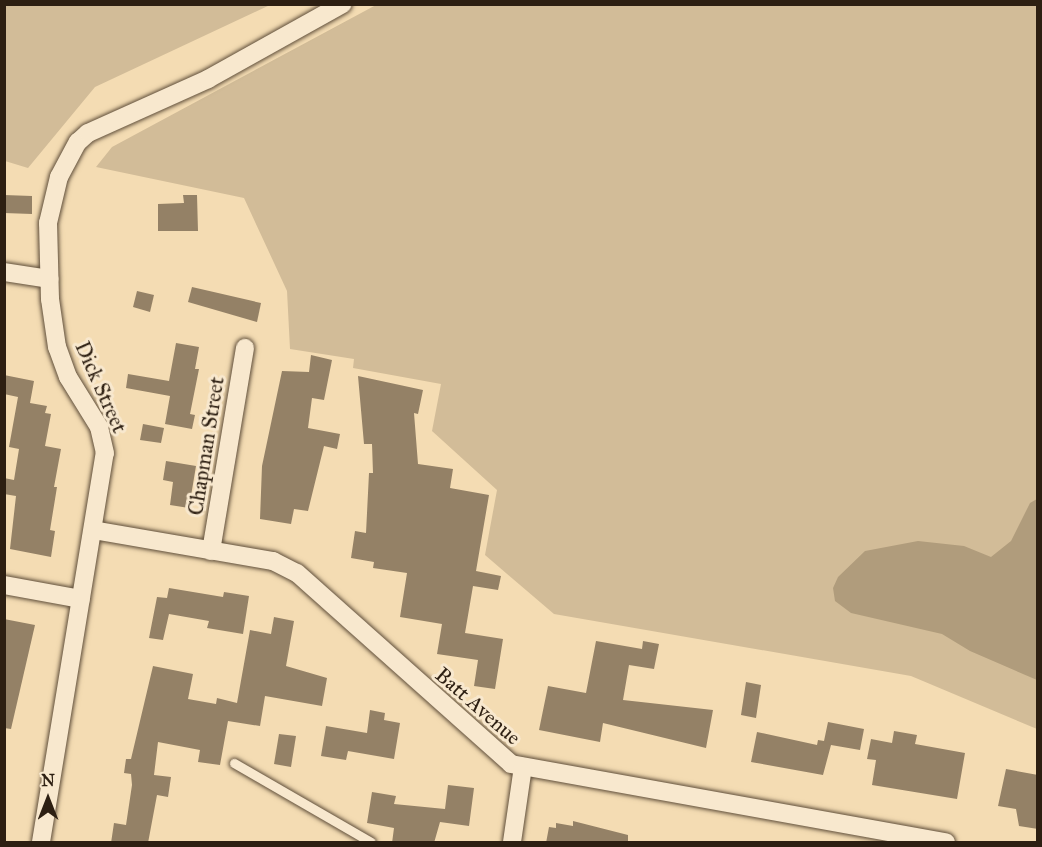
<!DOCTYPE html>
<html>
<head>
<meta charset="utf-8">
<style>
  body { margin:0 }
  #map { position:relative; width:1042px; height:847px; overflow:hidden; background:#f4dcb3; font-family:"IM FELL Great Primer",serif }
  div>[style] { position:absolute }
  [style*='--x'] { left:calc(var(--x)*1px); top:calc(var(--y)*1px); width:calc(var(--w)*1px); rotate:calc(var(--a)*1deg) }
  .green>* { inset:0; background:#d2bc98 }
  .water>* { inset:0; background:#b09c7c }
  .building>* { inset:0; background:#948166 }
  .roads { filter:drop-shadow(0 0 2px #5f4e3a) drop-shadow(0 0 2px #5f4e3a) }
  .lane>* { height:9px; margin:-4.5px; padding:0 4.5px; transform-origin:4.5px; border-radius:4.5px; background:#f8e8ce }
  .street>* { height:18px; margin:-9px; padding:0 9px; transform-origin:9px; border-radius:9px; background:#f8e8ce }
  span { translate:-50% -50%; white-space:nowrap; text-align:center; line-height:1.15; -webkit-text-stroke:6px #f8e8ce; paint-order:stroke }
  .street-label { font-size:21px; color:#2d1f12 }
  .frame { position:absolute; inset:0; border:6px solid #2d1f12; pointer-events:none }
  .north { position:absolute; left:18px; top:769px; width:60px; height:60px; -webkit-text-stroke:4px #f8e8ce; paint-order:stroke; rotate:0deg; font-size:16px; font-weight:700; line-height:24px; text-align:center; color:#2d1f12 }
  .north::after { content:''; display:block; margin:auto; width:21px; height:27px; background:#2d1f12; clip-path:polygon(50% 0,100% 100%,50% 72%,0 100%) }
</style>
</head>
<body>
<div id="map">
  <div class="green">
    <i style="clip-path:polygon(5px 4px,270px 4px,270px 5px,95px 87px,28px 168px,5px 161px)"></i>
    <i style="clip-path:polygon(376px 5px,1037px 5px,1037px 729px,911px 676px,554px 614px,485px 555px,497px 490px,432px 431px,441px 384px,353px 368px,354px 359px,290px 349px,287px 291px,244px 198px,96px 167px,112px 147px)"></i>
  </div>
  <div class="water">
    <i style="clip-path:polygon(1037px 499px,1037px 680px,970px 651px,942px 634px,851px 613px,835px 601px,833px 588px,838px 577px,865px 551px,918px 541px,964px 546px,991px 557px,1011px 541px,1030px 503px)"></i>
  </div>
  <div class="building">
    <i style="clip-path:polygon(4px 195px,32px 196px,32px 214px,4px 213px)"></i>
    <i style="clip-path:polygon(183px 195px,197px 195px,198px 231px,158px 231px,158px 204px,184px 203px)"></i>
    <i style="clip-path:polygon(192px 287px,261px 303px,257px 322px,188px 302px)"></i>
    <i style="clip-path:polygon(137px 291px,154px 295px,150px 312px,133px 307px)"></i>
    <i style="clip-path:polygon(176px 343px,199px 347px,195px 369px,199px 369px,190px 414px,195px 415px,192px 429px,165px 424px,170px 396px,126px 388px,128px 374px,169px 381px)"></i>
    <i style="clip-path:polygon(311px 355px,332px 360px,324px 400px,312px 398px,308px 428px,340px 434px,337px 449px,324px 446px,308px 511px,294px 509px,291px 524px,260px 519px,262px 466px,282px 371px,309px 372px)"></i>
    <i style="clip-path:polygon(4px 375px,34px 381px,30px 403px,47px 406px,45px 413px,51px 414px,45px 446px,61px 449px,54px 487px,57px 487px,50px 530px,55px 531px,51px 557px,10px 549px,16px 496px,4px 494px,4px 478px,14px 480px,19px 449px,9px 447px,18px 397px,4px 394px)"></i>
    <i style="clip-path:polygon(358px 376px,423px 390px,418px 414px,414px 413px,418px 464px,453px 469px,450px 488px,489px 495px,476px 571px,501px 576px,498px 590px,473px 586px,465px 633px,503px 639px,495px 689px,474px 686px,478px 660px,437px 654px,442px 624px,400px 617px,407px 573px,373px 568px,374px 562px,351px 558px,355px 531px,366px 533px,369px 473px,373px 473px,372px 444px,364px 444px)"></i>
    <i style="clip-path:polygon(143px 424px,164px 428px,161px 443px,140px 440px)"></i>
    <i style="clip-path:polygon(166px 461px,196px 466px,189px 508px,170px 505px,173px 482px,163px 480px)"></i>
    <i style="clip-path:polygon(169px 588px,223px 597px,224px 592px,249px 596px,243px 634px,207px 628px,209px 621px,169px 614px,163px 640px,149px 638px,157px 597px,167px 598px)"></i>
    <i style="clip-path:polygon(274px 617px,294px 621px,286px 666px,327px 678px,322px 706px,265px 696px,260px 726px,228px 721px,220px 765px,198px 762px,200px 750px,158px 742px,154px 775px,171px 777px,168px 797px,157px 795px,148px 843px,111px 843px,114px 823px,126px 825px,132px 785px,131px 774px,124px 773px,126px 759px,131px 759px,153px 666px,193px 674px,188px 699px,216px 704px,217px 698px,237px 703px,250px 630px,271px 634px)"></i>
    <i style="clip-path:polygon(4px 619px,35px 625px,11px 729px,4px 728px)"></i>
    <i style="clip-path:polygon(596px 641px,642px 649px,643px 641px,659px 644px,654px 669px,629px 665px,623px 700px,713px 710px,706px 748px,603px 723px,600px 742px,539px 730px,548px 686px,586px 693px)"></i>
    <i style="clip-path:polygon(746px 682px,761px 685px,756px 718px,741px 715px)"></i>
    <i style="clip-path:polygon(370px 710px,385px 713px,384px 720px,400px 723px,394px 759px,348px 751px,346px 760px,321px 756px,326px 726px,367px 733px)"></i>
    <i style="clip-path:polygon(828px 722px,864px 729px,860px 750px,831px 745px,823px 775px,751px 762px,757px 732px,817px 745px,818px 740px,824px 741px)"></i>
    <i style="clip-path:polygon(894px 731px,917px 735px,915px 744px,965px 753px,957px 799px,872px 785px,876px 760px,867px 759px,871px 739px,892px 743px)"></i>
    <i style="clip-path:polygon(279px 734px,296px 736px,291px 767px,274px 764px)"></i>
    <i style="clip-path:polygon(1006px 769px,1038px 775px,1038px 829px,1019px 826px,1016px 809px,998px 806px)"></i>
    <i style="clip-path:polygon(448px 785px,474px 788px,469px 826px,440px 822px,434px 843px,392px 843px,394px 828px,367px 823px,372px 792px,396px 796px,394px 804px,445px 809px)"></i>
    <i style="clip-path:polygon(573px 821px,628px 835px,628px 843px,546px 843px,549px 827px,556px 828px,556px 823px,573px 826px)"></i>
  </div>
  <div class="roads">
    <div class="lane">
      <i style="--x:234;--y:763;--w:158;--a:30"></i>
    </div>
    <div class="street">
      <i style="--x:4;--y:272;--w:46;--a:8.8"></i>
      <i style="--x:93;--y:530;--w:183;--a:9.8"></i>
      <i style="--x:273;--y:561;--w:27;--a:27"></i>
      <i style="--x:297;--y:573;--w:287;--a:41.7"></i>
      <i style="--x:511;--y:764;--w:442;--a:10.2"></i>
      <i style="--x:211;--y:551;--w:206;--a:-80.5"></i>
      <i style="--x:4;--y:585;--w:78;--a:10.3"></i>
      <i style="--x:41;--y:842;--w:394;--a:-80.7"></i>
      <i style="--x:105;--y:453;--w:27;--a:-103"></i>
      <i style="--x:99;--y:427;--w:59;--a:-121.8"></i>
      <i style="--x:68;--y:377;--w:32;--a:-110"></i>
      <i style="--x:57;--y:347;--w:49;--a:-98.3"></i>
      <i style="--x:50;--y:299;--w:76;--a:-91.5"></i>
      <i style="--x:48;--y:223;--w:47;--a:-76.6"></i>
      <i style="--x:59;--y:177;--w:40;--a:-62"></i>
      <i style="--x:78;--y:142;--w:13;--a:-42"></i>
      <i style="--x:88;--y:133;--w:132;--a:-24.2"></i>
      <i style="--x:208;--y:79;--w:154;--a:-29.1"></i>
      <i style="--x:512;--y:842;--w:76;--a:-81.7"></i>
    </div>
  </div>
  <div class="street-label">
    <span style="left:101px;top:387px;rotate:66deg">Dick Street</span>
    <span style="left:206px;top:446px;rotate:-81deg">Chapman Street</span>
    <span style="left:478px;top:706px;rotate:41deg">Batt Avenue</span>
  </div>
  <div class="frame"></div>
  <div class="north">N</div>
</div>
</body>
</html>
